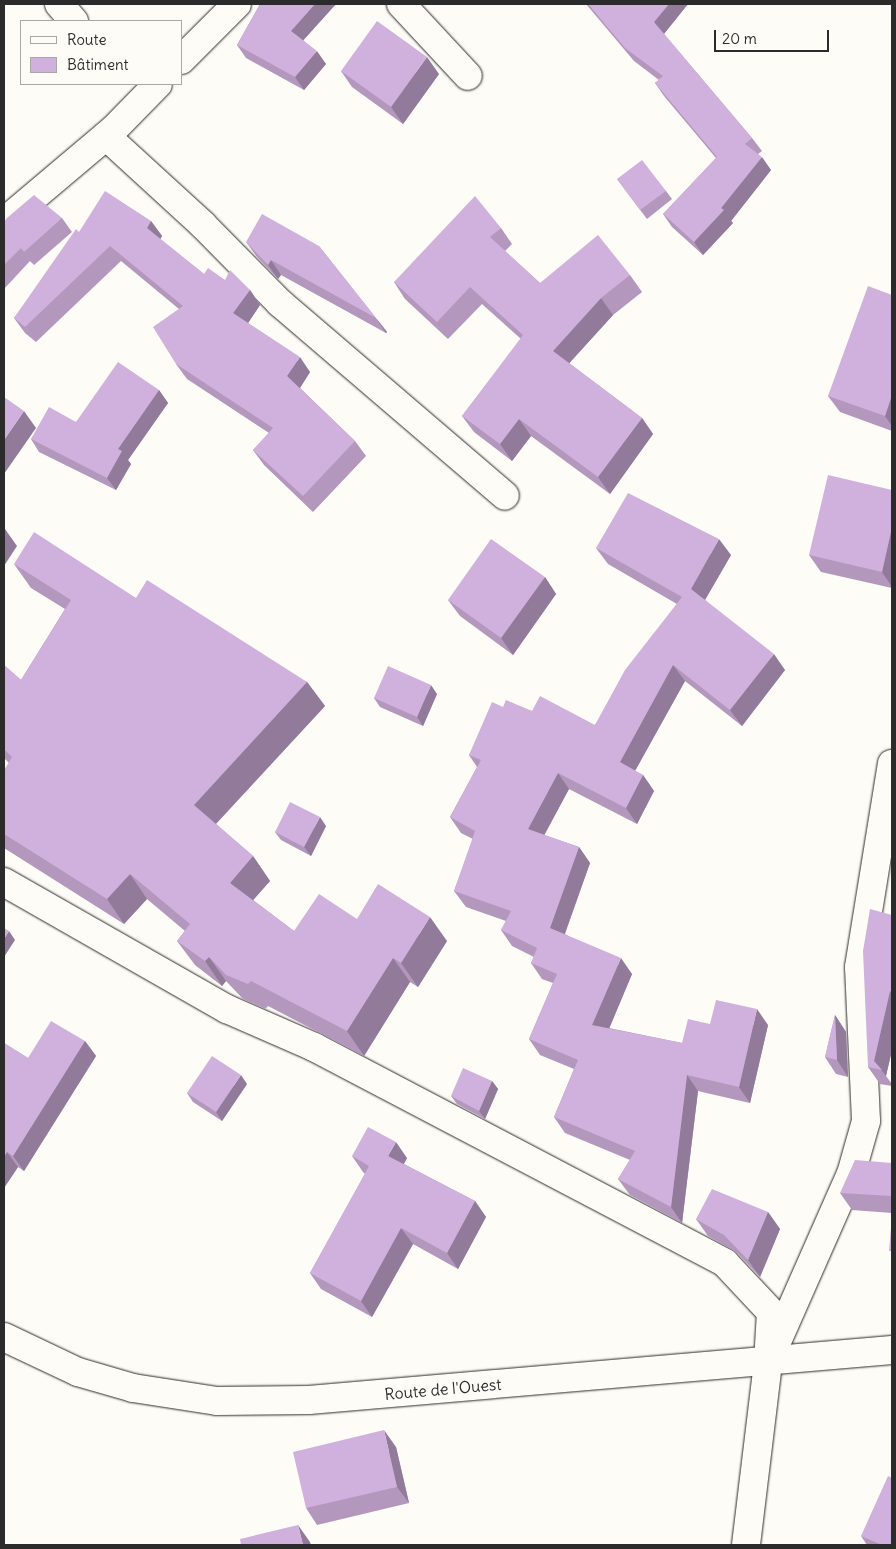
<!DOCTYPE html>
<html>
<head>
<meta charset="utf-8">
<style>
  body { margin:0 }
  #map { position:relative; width:896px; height:1549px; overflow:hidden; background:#fdfcf7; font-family:Delius,sans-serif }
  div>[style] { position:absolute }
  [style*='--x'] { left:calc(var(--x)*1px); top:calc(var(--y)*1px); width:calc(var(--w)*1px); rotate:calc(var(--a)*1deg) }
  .roads { filter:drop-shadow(0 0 1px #2b2b2b) drop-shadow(0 0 1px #2b2b2b) }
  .street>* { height:28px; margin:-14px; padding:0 14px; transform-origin:14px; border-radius:14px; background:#fdfcf7 }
  .secondary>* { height:28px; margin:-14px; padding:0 14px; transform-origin:14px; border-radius:14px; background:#fdfcf7 }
  .wall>* { inset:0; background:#b397bd }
  .shaded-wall>* { inset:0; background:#927b9a }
  .building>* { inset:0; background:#d0b0dc }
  span { translate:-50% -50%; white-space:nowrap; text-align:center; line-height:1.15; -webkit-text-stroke:4px #fdfcf7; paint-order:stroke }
  .street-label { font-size:16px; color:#2b2b2b }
  .frame { position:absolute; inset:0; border:5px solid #2b2b2b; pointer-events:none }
  .legend { position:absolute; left:20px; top:20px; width:162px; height:65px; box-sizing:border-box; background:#fdfcf7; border:1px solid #a9a8a5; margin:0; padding:6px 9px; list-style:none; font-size:15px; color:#2b2b2b }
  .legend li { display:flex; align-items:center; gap:10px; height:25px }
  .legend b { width:25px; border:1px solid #a9a8a5 }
  .scale { position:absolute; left:714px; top:30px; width:115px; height:22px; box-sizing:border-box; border:2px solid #2b2b2b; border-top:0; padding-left:6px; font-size:15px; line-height:18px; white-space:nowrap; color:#2b2b2b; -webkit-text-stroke:4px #fdfcf7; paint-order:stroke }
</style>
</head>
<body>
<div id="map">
  <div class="roads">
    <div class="street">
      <i style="--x:59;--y:4;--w:23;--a:49"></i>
      <i style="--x:401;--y:4;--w:98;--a:47.1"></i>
      <i style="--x:181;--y:60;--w:79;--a:-45"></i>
      <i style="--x:106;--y:136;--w:132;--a:42.5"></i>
      <i style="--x:203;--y:225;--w:110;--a:45.4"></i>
      <i style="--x:280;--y:303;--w:296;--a:40.6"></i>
      <i style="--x:4;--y:222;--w:143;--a:-40.2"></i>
      <i style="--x:113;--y:130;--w:64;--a:-45.6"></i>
      <i style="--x:4;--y:882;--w:257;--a:29.7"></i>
      <i style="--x:227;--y:1009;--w:95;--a:23.6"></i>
      <i style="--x:314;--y:1047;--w:464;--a:27.7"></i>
      <i style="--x:725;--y:1263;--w:67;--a:46.8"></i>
      <i style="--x:771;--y:1312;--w:51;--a:93.4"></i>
      <i style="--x:768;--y:1363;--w:183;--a:96.9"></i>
      <i style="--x:775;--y:1346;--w:188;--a:-66.2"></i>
      <i style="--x:851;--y:1174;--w:55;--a:-74.2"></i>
      <i style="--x:866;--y:1121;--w:154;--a:-92.6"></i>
      <i style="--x:859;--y:967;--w:206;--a:-80.8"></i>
    </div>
    <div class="secondary">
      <i style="--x:4;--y:1337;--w:82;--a:25.3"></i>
      <i style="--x:78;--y:1372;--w:57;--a:16.2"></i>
      <i style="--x:133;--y:1388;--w:85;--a:8.8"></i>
      <i style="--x:217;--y:1401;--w:92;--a:-0.6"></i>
      <i style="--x:309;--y:1400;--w:585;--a:-4.9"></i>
    </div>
  </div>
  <div class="wall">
    <i style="clip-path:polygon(260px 4px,336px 4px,303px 40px,326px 64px,304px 90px,246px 58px,237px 45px)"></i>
    <i style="clip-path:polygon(586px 4px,688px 4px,664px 34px,752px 138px,762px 151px,758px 154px,771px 170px,731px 221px,733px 223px,703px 255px,672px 227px,663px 214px,716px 158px,664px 96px,655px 83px,659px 80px,634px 61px)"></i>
    <i style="clip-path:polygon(341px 71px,439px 74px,403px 124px,352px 87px)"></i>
    <i style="clip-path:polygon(617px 179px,666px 191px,672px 199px,647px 219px)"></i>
    <i style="clip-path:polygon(62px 218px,72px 232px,34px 265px,30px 261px,4px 289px,4px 222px)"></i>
    <i style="clip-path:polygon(151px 221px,162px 236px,160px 239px,204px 274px,225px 280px,250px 290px,260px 305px,248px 323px,310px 372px,300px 388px,355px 441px,366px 456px,313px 512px,264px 465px,253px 450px,269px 433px,187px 379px,176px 364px,179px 309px,121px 261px,36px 342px,25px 333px,14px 318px,79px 232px)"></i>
    <i style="clip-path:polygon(501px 228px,512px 244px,505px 251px,540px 283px,630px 275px,642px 292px,613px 315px,569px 363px,642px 418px,653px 434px,610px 494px,531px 436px,512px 461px,474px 432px,462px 416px,521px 339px,482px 304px,448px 339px,405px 299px,394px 282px)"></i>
    <i style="clip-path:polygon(246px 242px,319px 246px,387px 332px,386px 333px,281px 275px,278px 279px,257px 257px)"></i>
    <i style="clip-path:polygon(892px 295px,892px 431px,840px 412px,828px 396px)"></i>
    <i style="clip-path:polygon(159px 390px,168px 403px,128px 460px,131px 464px,116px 490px,39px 452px,31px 439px)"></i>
    <i style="clip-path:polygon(892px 490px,892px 588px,821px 572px,809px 555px)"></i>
    <i style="clip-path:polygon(596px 548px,731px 555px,705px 600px,785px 670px,742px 726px,685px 681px,635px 771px,643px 775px,654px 791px,637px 824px,569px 789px,544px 835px,579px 847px,590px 863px,565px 934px,632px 974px,609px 1028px,682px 1043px,710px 1024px,768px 1025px,750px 1103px,698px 1091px,682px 1223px,630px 1195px,618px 1179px,630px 1160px,565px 1133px,554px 1117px,574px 1069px,540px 1055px,529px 1039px,553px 983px,542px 979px,531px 963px,534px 957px,512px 946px,501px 930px,506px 921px,466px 907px,454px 891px,473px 839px,461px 833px,450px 817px,477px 767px,469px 755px,503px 707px,532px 711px,595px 725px,677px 604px,608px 564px)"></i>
    <i style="clip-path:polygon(14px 564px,136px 598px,307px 682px,325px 706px,216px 824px,253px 856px,270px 881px,253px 900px,294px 931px,357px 919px,447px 941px,418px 987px,410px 982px,364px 1056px,268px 1006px,265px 1009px,243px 999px,226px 981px,222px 986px,195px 965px,177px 941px,185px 931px,147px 899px,124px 924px,4px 848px,4px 770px,9px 763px,4px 758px,4px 665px,21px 680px,65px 609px,31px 588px)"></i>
    <i style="clip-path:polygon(545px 577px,556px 594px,513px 655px,460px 616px,448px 600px)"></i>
    <i style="clip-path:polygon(437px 694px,423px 726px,380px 707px,374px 698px)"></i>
    <i style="clip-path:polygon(326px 826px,311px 856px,281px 840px,275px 832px)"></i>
    <i style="clip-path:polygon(892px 915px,892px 1050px,886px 1076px,892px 1084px,892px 1086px,880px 1084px,868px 1067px)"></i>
    <i style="clip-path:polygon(835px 1015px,846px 1032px,848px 1077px,836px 1074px,825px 1057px)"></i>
    <i style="clip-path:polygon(85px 1041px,96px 1056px,24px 1171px,18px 1167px,4px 1188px,4px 1043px,28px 1058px)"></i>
    <i style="clip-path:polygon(492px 1081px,498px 1089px,485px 1119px,457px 1104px,451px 1096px)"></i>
    <i style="clip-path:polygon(247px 1084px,222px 1121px,193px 1102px,187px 1093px)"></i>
    <i style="clip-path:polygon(352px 1156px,407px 1158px,404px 1164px,475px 1201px,486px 1217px,458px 1269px,413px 1244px,372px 1317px,321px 1289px,310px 1273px,365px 1174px,363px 1172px)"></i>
    <i style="clip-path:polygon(892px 1163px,892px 1213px,852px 1210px,840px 1193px)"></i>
    <i style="clip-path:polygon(768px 1212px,780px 1229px,760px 1277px,736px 1252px,708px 1236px,696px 1219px)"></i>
    <i style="clip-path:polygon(396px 1447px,409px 1503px,317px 1525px,306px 1508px)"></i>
    <i style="clip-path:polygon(861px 1536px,892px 1545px,867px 1545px)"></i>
  </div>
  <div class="shaded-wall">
    <i style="clip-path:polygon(315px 4px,336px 4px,300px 44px,291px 31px)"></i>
    <i style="clip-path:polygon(669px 4px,688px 4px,663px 35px,654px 22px)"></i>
    <i style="clip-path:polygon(317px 51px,326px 64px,304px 90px,295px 77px)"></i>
    <i style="clip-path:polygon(427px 57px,439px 74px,403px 124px,391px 107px)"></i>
    <i style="clip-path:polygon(762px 157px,771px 170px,731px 221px,733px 223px,703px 255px,694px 242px)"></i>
    <i style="clip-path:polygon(151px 221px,162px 236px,158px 243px,147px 228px)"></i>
    <i style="clip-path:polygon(271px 260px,281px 275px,278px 279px,268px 265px)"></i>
    <i style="clip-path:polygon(250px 290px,260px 305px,244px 329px,233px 313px)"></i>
    <i style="clip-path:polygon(601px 298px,613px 315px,565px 368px,553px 351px)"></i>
    <i style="clip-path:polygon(376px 318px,387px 332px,386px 333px)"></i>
    <i style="clip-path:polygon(300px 357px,310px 372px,298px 391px,287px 376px)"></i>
    <i style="clip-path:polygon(159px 390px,168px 403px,128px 460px,131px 464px,116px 490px,107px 478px,118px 449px)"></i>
    <i style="clip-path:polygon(892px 395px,892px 426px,885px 416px)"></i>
    <i style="clip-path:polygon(24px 411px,36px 428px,4px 474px,4px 440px)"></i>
    <i style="clip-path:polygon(642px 418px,653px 434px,610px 494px,598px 477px)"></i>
    <i style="clip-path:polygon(519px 419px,531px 436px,512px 461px,500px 444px)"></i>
    <i style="clip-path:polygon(892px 527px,892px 587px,882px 572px)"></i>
    <i style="clip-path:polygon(5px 529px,17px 546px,4px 566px,4px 531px)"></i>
    <i style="clip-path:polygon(719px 539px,731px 555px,702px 605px,691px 589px)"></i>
    <i style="clip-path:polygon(545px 577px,556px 594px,513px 655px,501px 638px)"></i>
    <i style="clip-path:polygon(774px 654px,785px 670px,742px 726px,730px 710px)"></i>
    <i style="clip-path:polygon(673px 665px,685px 681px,631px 778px,620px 762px)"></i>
    <i style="clip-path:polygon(307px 682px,325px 706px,211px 829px,194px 805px)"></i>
    <i style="clip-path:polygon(431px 685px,437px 694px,423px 726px,417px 717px)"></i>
    <i style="clip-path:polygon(558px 773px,569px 789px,539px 845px,528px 829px)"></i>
    <i style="clip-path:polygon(643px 775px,654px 791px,637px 824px,626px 808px)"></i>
    <i style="clip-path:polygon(320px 817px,326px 826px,311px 856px,304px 847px)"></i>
    <i style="clip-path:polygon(579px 847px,590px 863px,561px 944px,550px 928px)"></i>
    <i style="clip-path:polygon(253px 856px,270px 881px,247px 907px,230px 883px)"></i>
    <i style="clip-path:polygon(130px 874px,147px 899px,124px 924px,107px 899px)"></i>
    <i style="clip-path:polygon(430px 917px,447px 941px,418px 987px,401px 963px)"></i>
    <i style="clip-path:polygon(9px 931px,15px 940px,4px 957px,4px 939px)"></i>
    <i style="clip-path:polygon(209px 957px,226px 981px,222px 986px,205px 961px)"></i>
    <i style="clip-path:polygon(393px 958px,410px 982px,364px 1056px,347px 1031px)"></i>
    <i style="clip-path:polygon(621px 958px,632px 974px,604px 1041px,592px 1025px)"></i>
    <i style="clip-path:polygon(890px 991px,892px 995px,892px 1050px,886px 1076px,874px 1061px)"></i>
    <i style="clip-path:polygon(757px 1009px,768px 1025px,750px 1103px,739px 1087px)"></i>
    <i style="clip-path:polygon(835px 1015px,846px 1032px,848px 1077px,837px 1060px)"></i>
    <i style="clip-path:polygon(85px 1041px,96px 1056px,24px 1171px,13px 1156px)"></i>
    <i style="clip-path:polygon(241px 1075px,247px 1084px,222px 1121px,216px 1112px)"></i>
    <i style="clip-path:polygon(687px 1075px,698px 1091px,682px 1223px,671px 1207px)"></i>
    <i style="clip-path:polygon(492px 1081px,498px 1089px,485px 1119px,479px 1111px)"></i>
    <i style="clip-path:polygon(396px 1142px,407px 1158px,399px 1172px,388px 1156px)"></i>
    <i style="clip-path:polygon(7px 1152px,18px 1167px,4px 1188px,4px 1157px)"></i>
    <i style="clip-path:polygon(475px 1201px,486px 1217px,458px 1269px,447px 1253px)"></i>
    <i style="clip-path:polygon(768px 1212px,780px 1229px,760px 1277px,748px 1260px)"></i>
    <i style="clip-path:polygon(401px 1228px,413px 1244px,372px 1317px,361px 1301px)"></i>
    <i style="clip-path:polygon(384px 1430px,396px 1447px,409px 1503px,397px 1487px)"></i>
    <i style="clip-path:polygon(298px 1525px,310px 1542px,311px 1545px,303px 1545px)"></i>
  </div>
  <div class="building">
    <i style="clip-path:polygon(260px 4px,315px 4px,291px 31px,317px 51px,295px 77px,237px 45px)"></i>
    <i style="clip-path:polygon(588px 4px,669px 4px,654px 22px,752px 138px,745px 144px,762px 157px,721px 208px,724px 210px,694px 242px,663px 214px,717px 157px,655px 83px,663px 76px,625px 48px)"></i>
    <i style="clip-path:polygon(377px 21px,427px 57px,391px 107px,341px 71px)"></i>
    <i style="clip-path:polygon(642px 160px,666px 191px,640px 210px,617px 179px)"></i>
    <i style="clip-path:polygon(105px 191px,151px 221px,147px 228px,204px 274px,208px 268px,225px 280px,230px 270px,250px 290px,233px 313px,300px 357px,287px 376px,355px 441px,303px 496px,253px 450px,273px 428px,176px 364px,153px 327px,183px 306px,110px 246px,25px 327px,14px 318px,76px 229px,79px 232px)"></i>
    <i style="clip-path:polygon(34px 195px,62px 218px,24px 252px,21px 248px,4px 265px,4px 222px,7px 218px)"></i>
    <i style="clip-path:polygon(475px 196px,501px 228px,490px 237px,540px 283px,598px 235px,630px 275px,601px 298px,553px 351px,642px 418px,598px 477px,519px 419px,500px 444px,462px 416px,523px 335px,470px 287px,437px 322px,394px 282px)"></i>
    <i style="clip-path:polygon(262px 214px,319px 246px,376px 318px,271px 260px,268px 265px,246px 242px)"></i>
    <i style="clip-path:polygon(868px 286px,892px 295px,892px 395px,885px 416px,828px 396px)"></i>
    <i style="clip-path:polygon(118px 362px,159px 390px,118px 449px,122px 451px,107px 478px,31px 439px,49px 407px,76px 422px)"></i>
    <i style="clip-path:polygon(4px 397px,24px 411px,4px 440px)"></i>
    <i style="clip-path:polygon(828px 475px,892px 490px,892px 527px,882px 572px,809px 555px)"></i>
    <i style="clip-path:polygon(628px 493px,719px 539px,691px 589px,774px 654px,730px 710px,673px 665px,620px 762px,643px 775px,626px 808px,558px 773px,528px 829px,579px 847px,550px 928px,621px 958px,592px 1025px,682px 1043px,688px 1019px,710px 1024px,716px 1000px,757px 1009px,739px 1087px,687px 1075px,671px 1207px,618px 1179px,635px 1151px,554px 1117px,578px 1060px,529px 1039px,557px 974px,531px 963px,537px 948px,501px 930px,511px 911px,454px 891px,475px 831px,450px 817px,481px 760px,469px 755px,492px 702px,503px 707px,506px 700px,532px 711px,540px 696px,595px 725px,625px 670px,682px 597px,596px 548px)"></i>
    <i style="clip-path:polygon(34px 532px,136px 598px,147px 580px,307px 682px,194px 805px,253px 856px,230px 883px,294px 931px,319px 894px,357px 919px,378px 884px,430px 917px,401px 963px,393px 958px,347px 1031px,251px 981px,248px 984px,226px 975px,209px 957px,205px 961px,177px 941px,190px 924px,130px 874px,107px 899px,4px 834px,4px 771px,12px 757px,4px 749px,4px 665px,21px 680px,71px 600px,14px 564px)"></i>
    <i style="clip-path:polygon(491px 539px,545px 577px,501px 638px,448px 600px)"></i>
    <i style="clip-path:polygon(388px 666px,431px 685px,417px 717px,374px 698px)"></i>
    <i style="clip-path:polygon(290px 802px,320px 817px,304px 847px,275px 832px)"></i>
    <i style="clip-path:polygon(870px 909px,892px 915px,892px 992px,890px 991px,874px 1061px,882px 1070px,868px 1067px,863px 951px)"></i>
    <i style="clip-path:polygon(4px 928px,9px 931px,4px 939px)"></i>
    <i style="clip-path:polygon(835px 1015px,837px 1060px,825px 1057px)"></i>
    <i style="clip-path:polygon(51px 1021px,85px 1041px,13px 1156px,7px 1152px,4px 1157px,4px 1043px,28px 1058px)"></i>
    <i style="clip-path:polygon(212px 1056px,241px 1075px,216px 1112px,187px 1093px)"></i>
    <i style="clip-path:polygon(463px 1068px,492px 1081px,479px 1111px,451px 1096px)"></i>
    <i style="clip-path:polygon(368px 1127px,396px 1142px,388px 1156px,475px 1201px,447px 1253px,401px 1228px,361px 1301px,310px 1273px,369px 1166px,352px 1156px)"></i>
    <i style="clip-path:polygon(855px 1160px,892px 1163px,892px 1196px,840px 1193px)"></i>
    <i style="clip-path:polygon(712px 1189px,768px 1212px,748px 1260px,724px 1235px,696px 1219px)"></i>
    <i style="clip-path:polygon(892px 1216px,892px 1251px,889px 1251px)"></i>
    <i style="clip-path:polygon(384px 1430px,397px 1487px,306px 1508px,293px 1452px)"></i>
    <i style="clip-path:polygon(888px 1476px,892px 1478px,892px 1545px,882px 1545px,861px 1536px)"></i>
    <i style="clip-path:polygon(298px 1525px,303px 1545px,241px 1545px,240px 1539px)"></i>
  </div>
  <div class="street-label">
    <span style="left:443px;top:1389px;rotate:-5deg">Route de l'Ouest</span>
  </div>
  <div class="frame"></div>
  <ul class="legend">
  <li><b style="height:6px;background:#fdfcf7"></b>Route</li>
  <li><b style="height:14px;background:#d0b0dc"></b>Bâtiment</li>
  </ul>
  <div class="scale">20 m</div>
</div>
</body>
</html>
